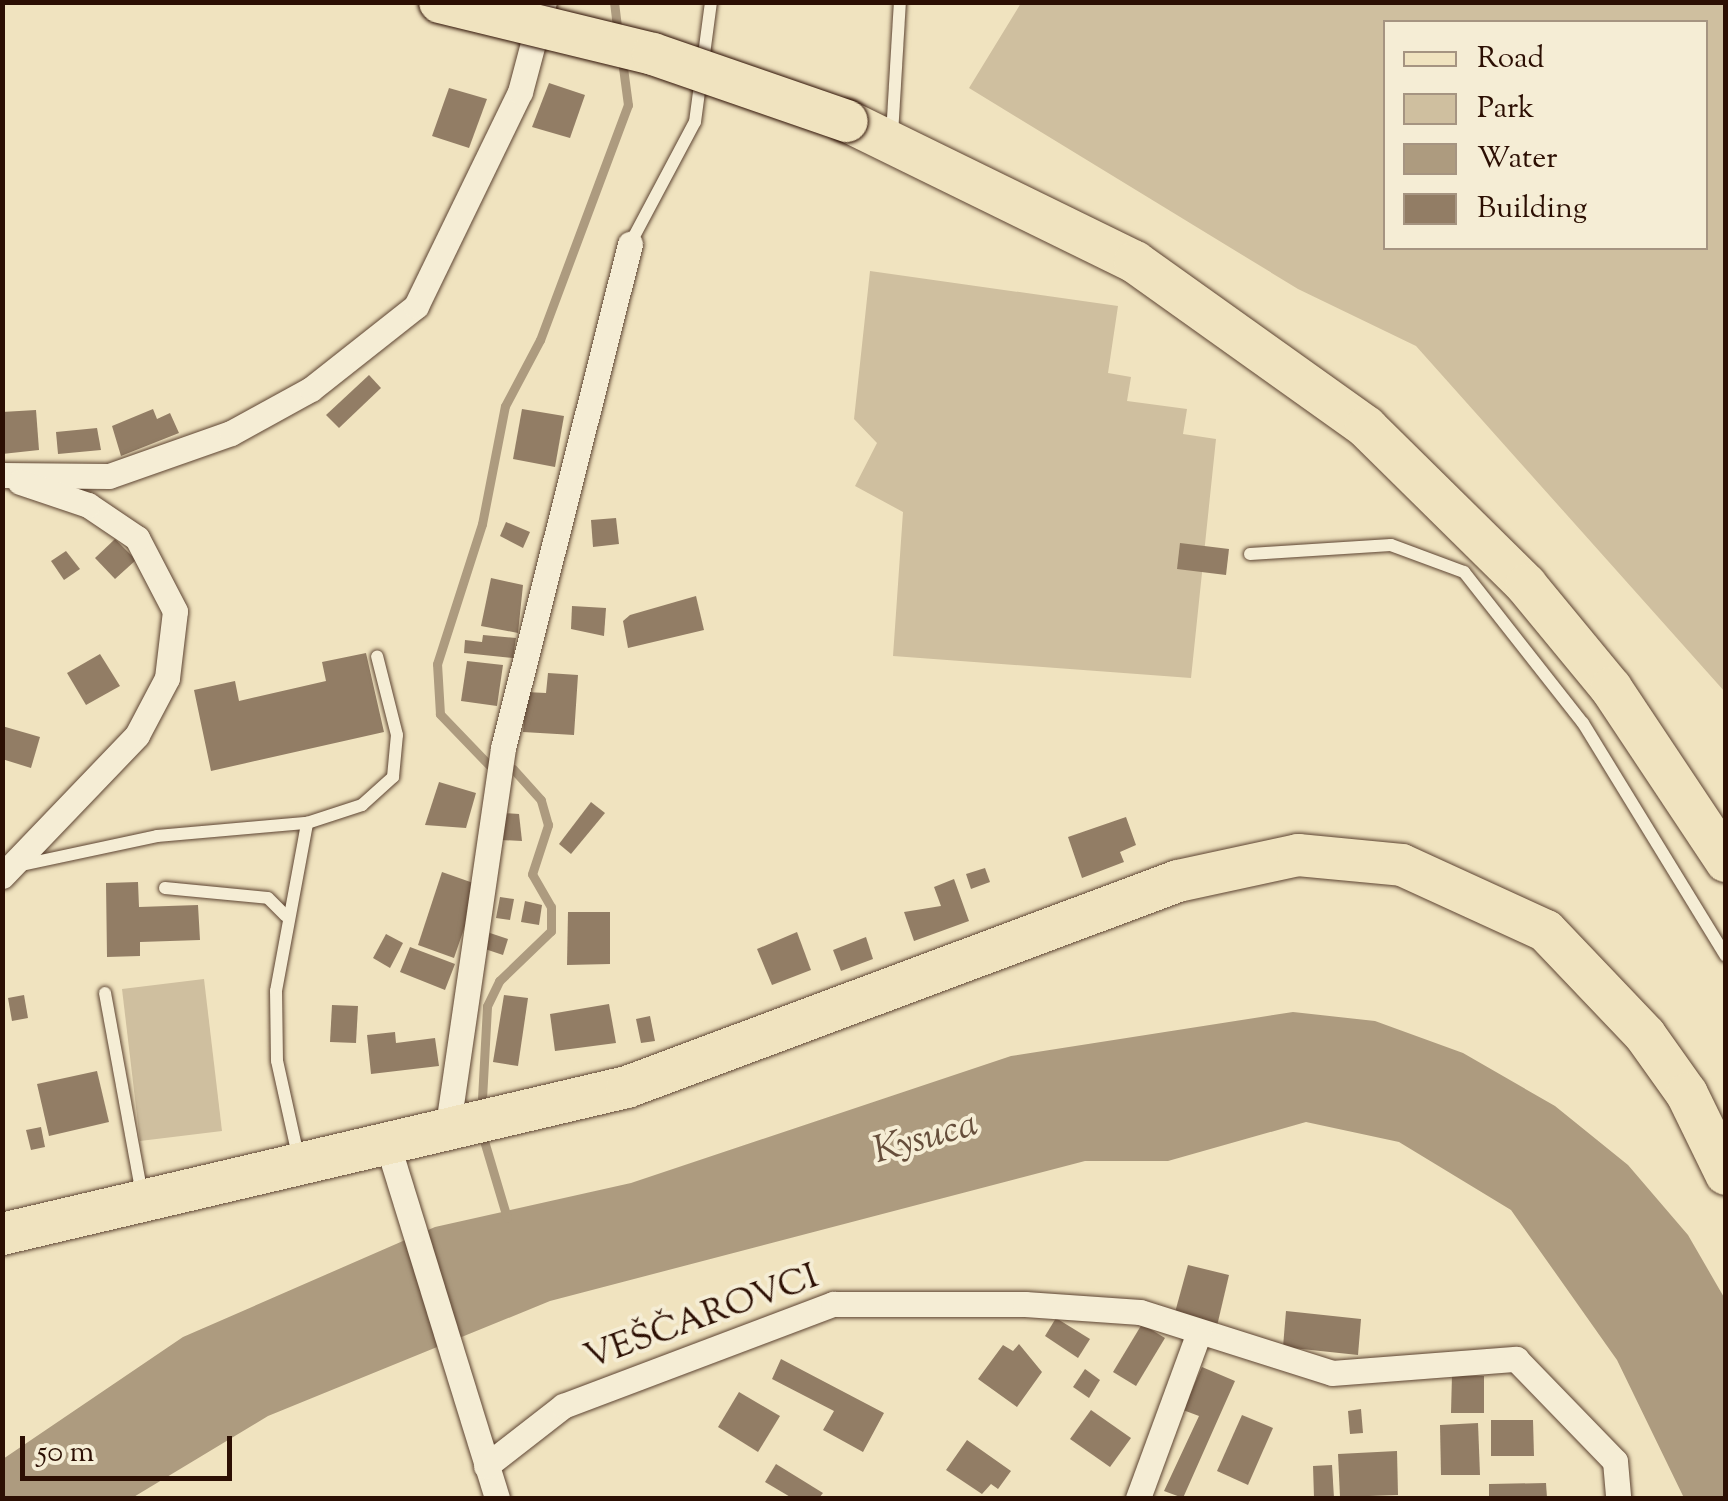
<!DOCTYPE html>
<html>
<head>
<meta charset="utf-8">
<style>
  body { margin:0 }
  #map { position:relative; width:1728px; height:1501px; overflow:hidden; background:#f0e3bf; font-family:"Sorts Mill Goudy",serif }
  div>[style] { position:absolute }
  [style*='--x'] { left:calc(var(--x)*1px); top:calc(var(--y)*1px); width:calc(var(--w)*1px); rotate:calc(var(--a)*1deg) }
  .green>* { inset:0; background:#cfbf9f }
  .water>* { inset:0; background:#ad9b7f }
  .stream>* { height:9px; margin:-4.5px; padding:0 4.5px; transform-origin:4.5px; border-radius:4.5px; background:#ad9b7f }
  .building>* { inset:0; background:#927d65 }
  .roads { filter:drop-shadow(0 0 2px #5d4432) drop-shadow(0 0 2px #5d4432) }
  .service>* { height:12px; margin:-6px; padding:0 6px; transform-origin:6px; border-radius:6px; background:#f5edd5 }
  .minor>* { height:25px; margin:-12.5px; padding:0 12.5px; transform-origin:12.5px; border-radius:12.5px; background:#f5edd5 }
  .primary>* { height:42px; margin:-21px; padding:0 21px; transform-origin:21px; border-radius:21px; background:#f0e3bf }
  .bridges { filter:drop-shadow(0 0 2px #2c0f03) drop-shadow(0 0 2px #2c0f03) }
  .primary-bridge>* { height:42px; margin:-21px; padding:0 21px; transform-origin:21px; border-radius:21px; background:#f0e3bf }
  span { translate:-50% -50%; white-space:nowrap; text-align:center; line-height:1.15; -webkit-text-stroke:8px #f5edd5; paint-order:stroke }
  .street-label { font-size:35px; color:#2c0f03 }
  .water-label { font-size:38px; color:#664e3b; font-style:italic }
  .frame { position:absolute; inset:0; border:5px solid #2c0f03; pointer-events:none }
  .legend { position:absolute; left:1383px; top:20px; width:325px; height:230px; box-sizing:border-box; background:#f5edd5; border:2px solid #a59481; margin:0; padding:12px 18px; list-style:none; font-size:30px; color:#2c0f03 }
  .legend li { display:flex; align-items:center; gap:20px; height:50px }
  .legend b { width:50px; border:2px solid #a59481 }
  .scale { position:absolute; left:20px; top:1436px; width:212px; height:45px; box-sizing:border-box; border:5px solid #2c0f03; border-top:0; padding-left:12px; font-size:30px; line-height:35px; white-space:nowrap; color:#2c0f03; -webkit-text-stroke:8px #f5edd5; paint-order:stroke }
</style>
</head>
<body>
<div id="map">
  <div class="green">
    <i style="clip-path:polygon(evenodd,1021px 3px,1725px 3px,1725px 692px,1416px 346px,1298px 289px,969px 88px,1021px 3px,1386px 22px,1706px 22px,1706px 248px,1386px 248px,1386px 22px)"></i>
    <i style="clip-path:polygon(870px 271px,1118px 306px,1108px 373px,1131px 377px,1127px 401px,1187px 409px,1183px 434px,1216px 439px,1191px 678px,893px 656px,903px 512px,855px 486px,877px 443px,854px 419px)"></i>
    <i style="clip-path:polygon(204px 979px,222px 1131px,140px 1141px,122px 989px)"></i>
  </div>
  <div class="water">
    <i style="clip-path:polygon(1293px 1012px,1375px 1021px,1463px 1053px,1555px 1106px,1628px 1165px,1688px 1235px,1725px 1299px,1725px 1498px,1684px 1498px,1617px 1360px,1511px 1210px,1399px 1142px,1306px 1122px,1168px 1161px,1085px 1161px,550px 1301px,268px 1416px,132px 1498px,3px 1498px,3px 1459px,183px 1337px,435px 1227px,631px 1183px,1011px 1056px)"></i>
  </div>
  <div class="stream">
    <i style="--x:614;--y:2;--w:32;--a:83"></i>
    <i style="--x:489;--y:765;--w:71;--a:-133.9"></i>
    <i style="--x:440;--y:714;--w:50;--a:-93.4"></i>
    <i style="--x:437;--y:664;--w:147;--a:-72.2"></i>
    <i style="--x:482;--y:524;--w:120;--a:-79"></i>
    <i style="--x:505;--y:406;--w:75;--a:-62.1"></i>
    <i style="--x:540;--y:340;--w:251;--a:-69.5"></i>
    <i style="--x:628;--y:105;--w:45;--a:-97.6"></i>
    <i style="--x:482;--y:1099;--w:93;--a:-86.9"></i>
    <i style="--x:487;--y:1006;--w:28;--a:-64"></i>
    <i style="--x:499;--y:981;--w:72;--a:-43.9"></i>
    <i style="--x:551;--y:931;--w:24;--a:-90"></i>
    <i style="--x:551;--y:907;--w:38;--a:-120"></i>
    <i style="--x:532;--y:874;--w:52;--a:-71.9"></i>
    <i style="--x:548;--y:825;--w:26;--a:-106"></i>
    <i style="--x:541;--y:800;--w:42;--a:-132.1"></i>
    <i style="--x:485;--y:1144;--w:77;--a:73.4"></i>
  </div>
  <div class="building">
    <i style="clip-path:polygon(549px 83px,585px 95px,570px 138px,532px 127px)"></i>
    <i style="clip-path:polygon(449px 88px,487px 99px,469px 148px,432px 136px)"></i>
    <i style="clip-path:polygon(369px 375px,381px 388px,339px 428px,326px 415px)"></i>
    <i style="clip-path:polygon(153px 409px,157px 419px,170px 413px,179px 433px,121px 456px,112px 426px)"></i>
    <i style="clip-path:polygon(522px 409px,564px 416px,555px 467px,513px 459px)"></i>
    <i style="clip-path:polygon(36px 410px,39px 450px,2px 454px,2px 412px)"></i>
    <i style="clip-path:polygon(97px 428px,101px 450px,58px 454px,56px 432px)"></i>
    <i style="clip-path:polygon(616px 518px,619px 544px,593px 547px,591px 520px)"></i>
    <i style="clip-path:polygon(506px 522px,530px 532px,523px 548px,500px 536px)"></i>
    <i style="clip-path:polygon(115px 539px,136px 560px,115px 579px,95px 558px)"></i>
    <i style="clip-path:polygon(1180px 543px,1229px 549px,1226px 575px,1177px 569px)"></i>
    <i style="clip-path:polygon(66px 551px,80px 569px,64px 580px,51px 561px)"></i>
    <i style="clip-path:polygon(491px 578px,523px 585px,518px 633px,481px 626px)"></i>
    <i style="clip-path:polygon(696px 596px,704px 630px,628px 648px,623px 621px,630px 615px)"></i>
    <i style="clip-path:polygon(572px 606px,606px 608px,604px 636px,571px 629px)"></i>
    <i style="clip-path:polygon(483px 635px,516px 638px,513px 658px,464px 653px,465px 640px,482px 642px)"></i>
    <i style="clip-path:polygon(366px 653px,384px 732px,211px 771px,194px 690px,235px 681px,239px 701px,326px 681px,322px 662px)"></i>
    <i style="clip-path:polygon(100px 654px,120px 686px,86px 705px,67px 673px)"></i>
    <i style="clip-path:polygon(467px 661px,503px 665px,497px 706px,461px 701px)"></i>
    <i style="clip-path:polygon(548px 673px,578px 675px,574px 735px,523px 732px,526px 692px,546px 693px)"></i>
    <i style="clip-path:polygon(2px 726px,40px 737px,31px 768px,2px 759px)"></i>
    <i style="clip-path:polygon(439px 782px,476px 793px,466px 828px,425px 825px)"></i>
    <i style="clip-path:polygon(591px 802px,605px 813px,571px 854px,559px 844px)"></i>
    <i style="clip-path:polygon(502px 813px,519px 814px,522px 841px,501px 840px)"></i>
    <i style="clip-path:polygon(1126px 817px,1136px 845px,1120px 852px,1124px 862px,1082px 878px,1068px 837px)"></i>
    <i style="clip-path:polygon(985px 868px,990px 882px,971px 889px,966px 874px)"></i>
    <i style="clip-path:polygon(442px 872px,479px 885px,454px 958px,418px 945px)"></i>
    <i style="clip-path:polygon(954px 879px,969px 921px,914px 941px,904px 912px,941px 906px,934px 887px)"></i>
    <i style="clip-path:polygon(138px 882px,139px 907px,198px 905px,200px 940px,140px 942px,140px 956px,107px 957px,106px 883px)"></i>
    <i style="clip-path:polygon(500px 897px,514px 899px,510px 920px,496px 918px)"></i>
    <i style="clip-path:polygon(525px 901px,542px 905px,539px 925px,521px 922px)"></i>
    <i style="clip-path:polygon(568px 912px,610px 912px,610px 964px,567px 965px)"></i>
    <i style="clip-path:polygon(487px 932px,508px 939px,503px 955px,482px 948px)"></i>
    <i style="clip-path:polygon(797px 932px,811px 970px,772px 985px,757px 949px)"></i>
    <i style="clip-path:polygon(386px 934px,403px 943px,390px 968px,373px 958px)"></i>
    <i style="clip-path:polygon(866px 937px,873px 959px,841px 971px,833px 950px)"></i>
    <i style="clip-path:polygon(410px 947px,455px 964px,445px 990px,400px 972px)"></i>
    <i style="clip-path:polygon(24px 995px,28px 1018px,12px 1021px,8px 998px)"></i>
    <i style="clip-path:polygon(504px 995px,528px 998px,518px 1066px,493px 1062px)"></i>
    <i style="clip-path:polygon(609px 1004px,616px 1043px,555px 1051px,550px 1014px)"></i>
    <i style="clip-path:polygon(332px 1005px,358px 1006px,356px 1043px,330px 1042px)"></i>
    <i style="clip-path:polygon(650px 1016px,655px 1041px,641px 1043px,636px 1019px)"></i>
    <i style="clip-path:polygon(395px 1032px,396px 1043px,435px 1038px,439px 1066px,371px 1074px,367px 1035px)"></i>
    <i style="clip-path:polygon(97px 1071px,109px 1122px,49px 1136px,37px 1084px)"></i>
    <i style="clip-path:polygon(41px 1127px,45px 1147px,31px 1150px,26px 1130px)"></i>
    <i style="clip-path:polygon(1188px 1265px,1229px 1275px,1217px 1326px,1174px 1316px)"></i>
    <i style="clip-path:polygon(1286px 1311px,1361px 1319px,1358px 1355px,1283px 1347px)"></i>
    <i style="clip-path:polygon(1056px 1318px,1090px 1339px,1078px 1358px,1045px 1336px)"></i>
    <i style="clip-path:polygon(1142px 1324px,1165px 1338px,1136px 1386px,1113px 1372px)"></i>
    <i style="clip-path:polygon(1019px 1344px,1042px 1372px,1017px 1407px,978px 1379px,1003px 1345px,1013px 1351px)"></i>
    <i style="clip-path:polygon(781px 1359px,884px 1413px,863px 1452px,823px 1430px,834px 1411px,772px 1379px)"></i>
    <i style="clip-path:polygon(1202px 1367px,1235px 1381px,1183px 1498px,1164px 1491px,1199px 1416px,1183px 1410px)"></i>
    <i style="clip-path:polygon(1085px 1369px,1100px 1380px,1089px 1398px,1073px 1387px)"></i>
    <i style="clip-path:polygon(1452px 1375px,1484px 1376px,1484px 1413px,1451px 1413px)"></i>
    <i style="clip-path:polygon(739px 1392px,780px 1416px,758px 1452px,718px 1427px)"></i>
    <i style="clip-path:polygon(1361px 1409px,1363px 1433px,1350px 1434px,1348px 1411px)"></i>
    <i style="clip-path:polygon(1091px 1410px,1131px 1438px,1110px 1467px,1070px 1439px)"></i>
    <i style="clip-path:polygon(1242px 1415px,1273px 1428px,1248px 1485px,1217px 1471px)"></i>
    <i style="clip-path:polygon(1491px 1420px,1533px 1420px,1534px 1456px,1491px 1456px)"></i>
    <i style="clip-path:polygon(1478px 1423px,1480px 1475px,1441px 1475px,1440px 1425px)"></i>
    <i style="clip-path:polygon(967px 1440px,1011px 1471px,998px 1489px,991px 1484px,982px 1494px,946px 1470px)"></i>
    <i style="clip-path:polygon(1397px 1451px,1398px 1495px,1340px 1497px,1338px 1454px)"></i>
    <i style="clip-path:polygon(776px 1464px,823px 1493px,819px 1498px,792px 1498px,765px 1482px)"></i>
    <i style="clip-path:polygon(1332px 1465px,1334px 1498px,1314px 1498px,1313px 1466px)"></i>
    <i style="clip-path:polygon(1546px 1483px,1547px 1498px,1489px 1498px,1489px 1484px)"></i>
  </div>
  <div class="roads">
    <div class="service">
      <i style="--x:892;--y:135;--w:133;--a:-86.6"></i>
      <i style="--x:630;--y:244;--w:138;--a:-62"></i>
      <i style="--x:695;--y:122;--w:121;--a:-82.4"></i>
      <i style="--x:1250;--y:554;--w:141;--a:-3.7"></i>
      <i style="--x:1391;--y:545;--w:78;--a:20.3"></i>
      <i style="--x:1464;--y:572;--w:192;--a:51.8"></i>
      <i style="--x:1583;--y:723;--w:273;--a:58.5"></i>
      <i style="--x:17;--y:866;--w:143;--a:-12.1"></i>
      <i style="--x:157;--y:836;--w:151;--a:-5"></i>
      <i style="--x:307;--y:823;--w:58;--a:-18.1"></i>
      <i style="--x:362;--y:805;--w:42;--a:-42.1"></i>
      <i style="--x:393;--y:777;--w:42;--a:-84.6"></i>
      <i style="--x:397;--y:735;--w:81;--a:-104.2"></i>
      <i style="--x:165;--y:888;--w:103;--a:5.5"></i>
      <i style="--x:268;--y:898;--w:25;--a:45"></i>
      <i style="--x:105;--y:993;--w:205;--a:79.6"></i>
      <i style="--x:299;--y:1160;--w:101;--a:-102.5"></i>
      <i style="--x:277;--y:1061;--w:70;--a:-90.8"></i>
      <i style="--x:276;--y:991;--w:171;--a:-79.5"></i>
    </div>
    <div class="minor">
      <i style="--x:2;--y:475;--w:107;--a:0.5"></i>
      <i style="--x:109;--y:476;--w:129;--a:-19.4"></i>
      <i style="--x:231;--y:433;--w:91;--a:-28.8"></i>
      <i style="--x:311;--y:389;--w:134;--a:-38.3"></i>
      <i style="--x:416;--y:306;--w:238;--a:-64.1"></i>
      <i style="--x:520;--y:92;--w:93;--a:-75.1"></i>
      <i style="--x:2;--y:876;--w:195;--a:-46.2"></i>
      <i style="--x:137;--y:735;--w:64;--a:-62.2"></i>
      <i style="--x:167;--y:678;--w:67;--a:-83.2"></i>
      <i style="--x:175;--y:611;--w:82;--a:-117.5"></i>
      <i style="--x:137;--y:538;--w:59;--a:-146"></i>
      <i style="--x:88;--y:505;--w:72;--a:-161.3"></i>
      <i style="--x:447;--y:1132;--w:388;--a:-81.7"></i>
      <i style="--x:503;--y:748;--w:520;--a:-75.86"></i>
      <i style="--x:389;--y:1149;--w:365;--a:72.8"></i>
      <i style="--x:486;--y:1466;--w:98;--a:-37.9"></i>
      <i style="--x:563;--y:1406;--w:289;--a:-20.7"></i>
      <i style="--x:833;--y:1304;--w:192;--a:0"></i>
      <i style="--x:1025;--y:1304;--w:115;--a:4"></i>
      <i style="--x:1140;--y:1312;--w:201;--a:17.6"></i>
      <i style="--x:1332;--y:1373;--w:185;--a:-4.4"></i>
      <i style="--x:1516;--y:1359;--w:142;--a:45.9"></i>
      <i style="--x:1615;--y:1461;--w:37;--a:85"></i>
      <i style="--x:1138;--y:1498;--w:177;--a:-69.8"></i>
    </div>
    <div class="primary">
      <i style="--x:847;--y:121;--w:321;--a:26.1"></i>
      <i style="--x:1135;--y:262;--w:284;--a:35.5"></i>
      <i style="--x:1366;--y:427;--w:225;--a:44.6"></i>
      <i style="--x:1526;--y:585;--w:134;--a:50.5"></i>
      <i style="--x:1611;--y:688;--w:208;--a:56.4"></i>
      <i style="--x:2;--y:1234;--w:642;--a:-13.24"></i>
      <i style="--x:627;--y:1087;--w:588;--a:-20.5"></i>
      <i style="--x:1178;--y:881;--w:123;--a:-12.2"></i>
      <i style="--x:1298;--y:855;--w:104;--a:5.5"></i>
      <i style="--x:1402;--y:865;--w:158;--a:24.6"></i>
      <i style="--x:1546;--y:931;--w:144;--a:46.4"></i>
      <i style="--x:1645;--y:1035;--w:72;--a:54.6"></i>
      <i style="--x:1687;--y:1094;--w:89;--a:64"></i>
    </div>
  </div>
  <div class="bridges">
    <div class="primary-bridge">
      <i style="--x:440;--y:2;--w:219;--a:13.7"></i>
      <i style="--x:653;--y:54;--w:205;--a:19.1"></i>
    </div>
  </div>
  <div class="street-label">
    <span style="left:702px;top:1319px;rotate:-20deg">VEŠČAROVCI</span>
  </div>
  <div class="water-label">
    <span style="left:926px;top:1140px;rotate:-16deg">Kysuca</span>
  </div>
  <div class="frame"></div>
  <ul class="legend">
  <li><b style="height:12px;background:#f0e3bf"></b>Road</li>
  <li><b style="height:28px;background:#cfbf9f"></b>Park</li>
  <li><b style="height:28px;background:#ad9b7f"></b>Water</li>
  <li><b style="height:28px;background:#927d65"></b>Building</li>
  </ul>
  <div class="scale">50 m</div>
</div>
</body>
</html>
